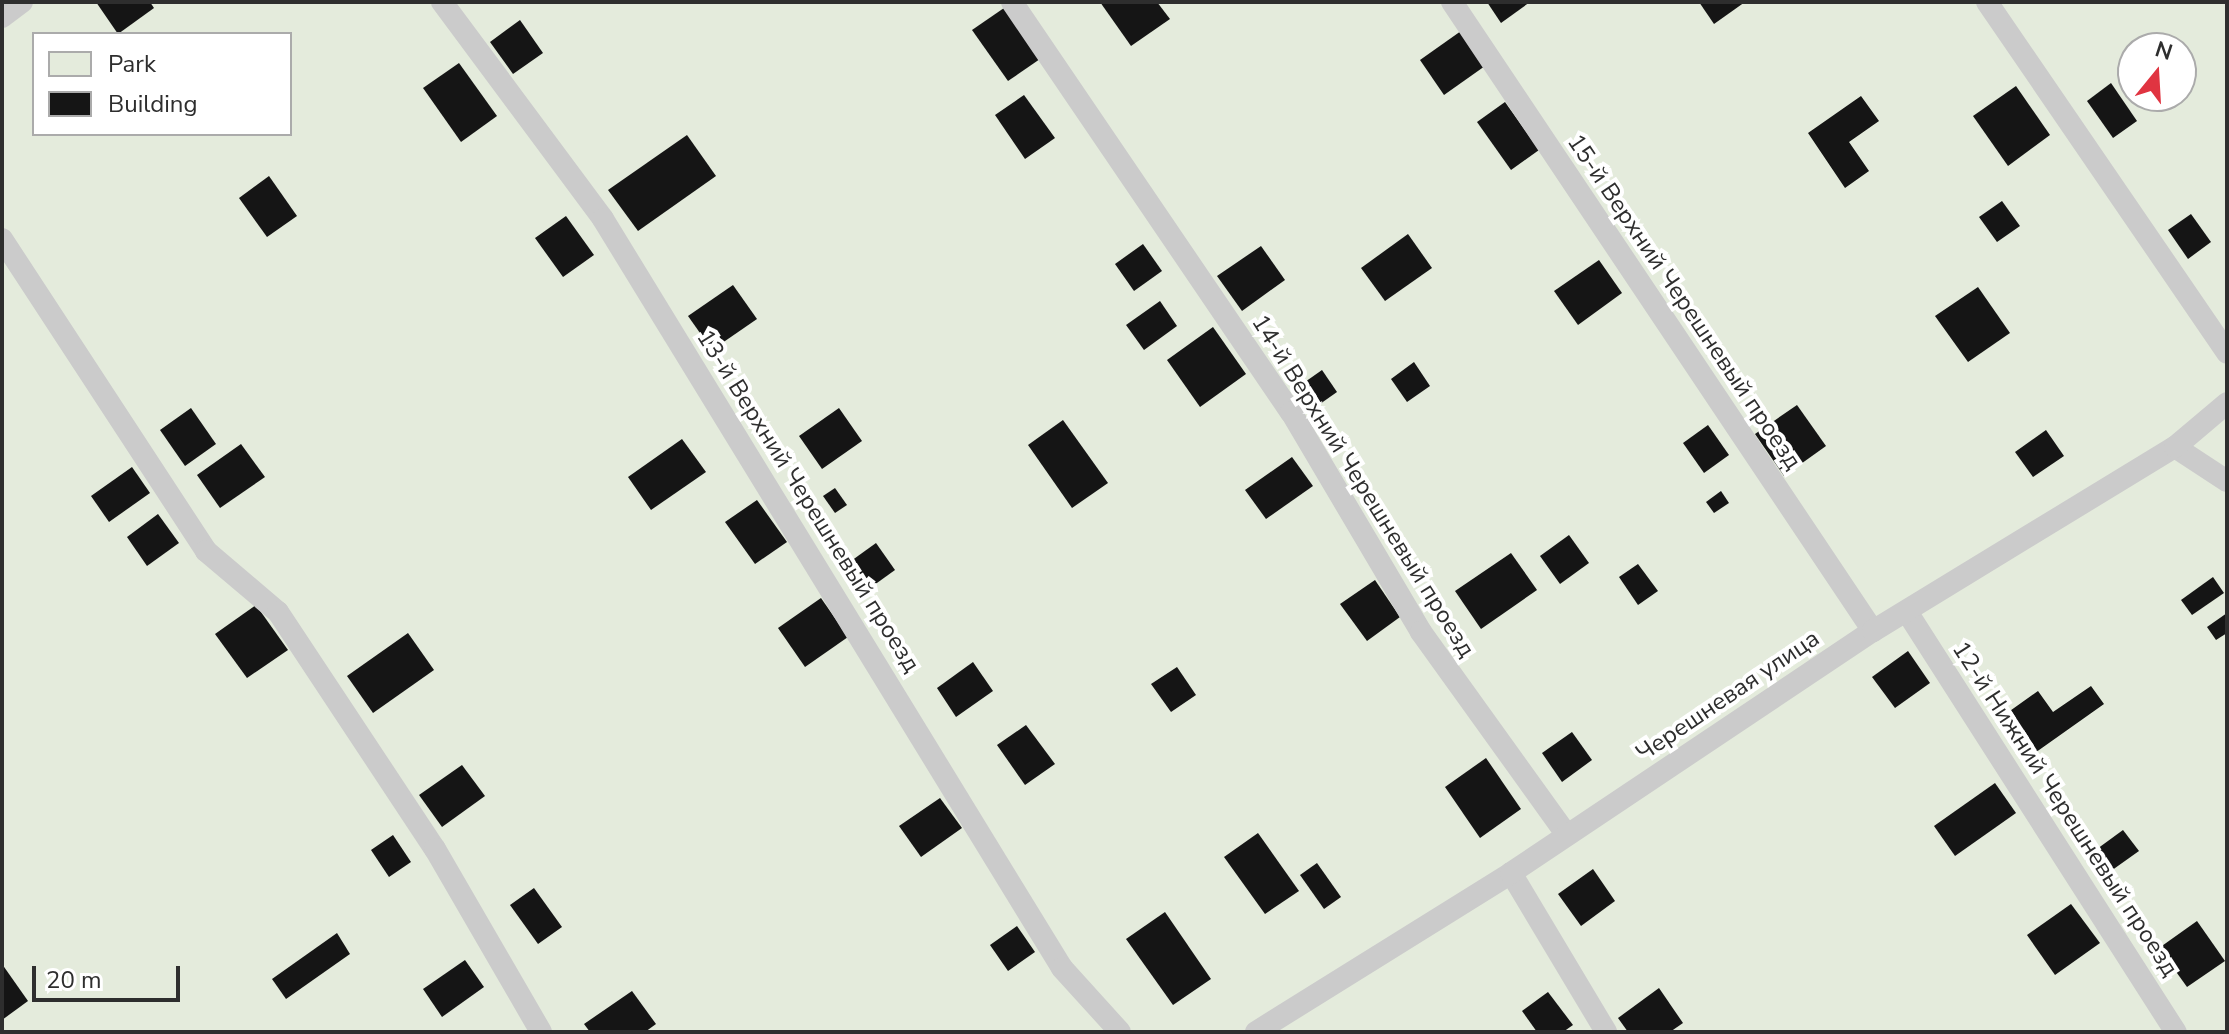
<!DOCTYPE html>
<html>
<head>
<meta charset="utf-8">
<style>
  body { margin:0 }
  #map { position:relative; width:2229px; height:1034px; overflow:hidden; background:#fff; font-family:"Nunito Sans",sans-serif }
  div>[style] { position:absolute }
  [style*='--x'] { left:calc(var(--x)*1px); top:calc(var(--y)*1px); width:calc(var(--w)*1px); rotate:calc(var(--a)*1deg) }
  .green>* { inset:0; background:#e4ebdc }
  .building>* { inset:0; background:#151515 }
  .service>* { height:22px; margin:-11px; padding:0 11px; transform-origin:11px; border-radius:11px; background:#cbcbcb }
  span { translate:-50% -50%; white-space:nowrap; text-align:center; line-height:1.15; -webkit-text-stroke:8px #fff; paint-order:stroke }
  .street-label { font-size:24px; color:#2e2e2e }
  .frame { position:absolute; inset:0; border:4px solid #2e2e2e; pointer-events:none }
  .legend { position:absolute; left:32px; top:32px; width:260px; height:104px; box-sizing:border-box; background:#fff; border:2px solid #ababab; margin:0; padding:10px 14px; list-style:none; font-size:24px; color:#2e2e2e }
  .legend li { display:flex; align-items:center; gap:16px; height:40px }
  .legend b { width:40px; border:2px solid #ababab }
  .north { position:absolute; left:2117px; top:32px; width:80px; height:80px; box-sizing:border-box; background:#fff; border:2px solid #ababab; border-radius:50%; rotate:18deg; font-size:22px; font-weight:700; line-height:32px; text-align:center; color:#2e2e2e }
  .north::after { content:''; display:block; margin:auto; width:28px; height:36px; background:#e03441; clip-path:polygon(50% 0,100% 100%,50% 72%,0 100%) }
  .scale { position:absolute; left:32px; top:966px; width:148px; height:36px; box-sizing:border-box; border:4px solid #2e2e2e; border-top:0; padding-left:10px; font-size:24px; line-height:28px; white-space:nowrap; color:#2e2e2e; -webkit-text-stroke:6px #fff; paint-order:stroke }
</style>
</head>
<body>
<div id="map">
  <div class="green">
    <i style="clip-path:polygon(evenodd,2px 2px,2227px 2px,2227px 1032px,2px 1032px,2px 2px,34px 34px,290px 34px,290px 134px,34px 134px,34px 34px,2px 2px,2133px 48px,2181px 48px,2181px 96px,2133px 96px,2133px 48px)"></i>
  </div>
  <div class="building">
    <i style="clip-path:polygon(96px 2px,150px 2px,154px 8px,118px 34px)"></i>
    <i style="clip-path:polygon(1100px 2px,1157px 2px,1170px 19px,1131px 46px)"></i>
    <i style="clip-path:polygon(1487px 2px,1530px 2px,1501px 23px)"></i>
    <i style="clip-path:polygon(1699px 2px,1745px 2px,1714px 24px)"></i>
    <i style="clip-path:polygon(1004px 8px,1040px 59px,1008px 81px,972px 30px)"></i>
    <i style="clip-path:polygon(520px 20px,543px 53px,513px 74px,490px 42px)"></i>
    <i style="clip-path:polygon(1461px 31px,1485px 66px,1444px 95px,1420px 60px)"></i>
    <i style="clip-path:polygon(459px 63px,497px 116px,461px 142px,423px 88px)"></i>
    <i style="clip-path:polygon(2111px 83px,2137px 121px,2113px 138px,2087px 101px)"></i>
    <i style="clip-path:polygon(2016px 86px,2050px 135px,2008px 166px,1973px 116px)"></i>
    <i style="clip-path:polygon(1024px 95px,1055px 138px,1025px 159px,995px 115px)"></i>
    <i style="clip-path:polygon(1861px 96px,1879px 121px,1849px 142px,1869px 171px,1845px 188px,1808px 133px)"></i>
    <i style="clip-path:polygon(1505px 102px,1539px 150px,1511px 170px,1477px 122px)"></i>
    <i style="clip-path:polygon(687px 135px,716px 176px,638px 231px,608px 190px)"></i>
    <i style="clip-path:polygon(269px 176px,297px 216px,267px 237px,239px 198px)"></i>
    <i style="clip-path:polygon(2002px 201px,2020px 226px,1997px 242px,1979px 217px)"></i>
    <i style="clip-path:polygon(2191px 214px,2211px 242px,2188px 259px,2168px 230px)"></i>
    <i style="clip-path:polygon(566px 216px,594px 255px,563px 277px,535px 238px)"></i>
    <i style="clip-path:polygon(1408px 234px,1432px 268px,1385px 301px,1361px 268px)"></i>
    <i style="clip-path:polygon(1143px 244px,1162px 271px,1134px 291px,1115px 264px)"></i>
    <i style="clip-path:polygon(1261px 246px,1285px 280px,1242px 311px,1217px 276px)"></i>
    <i style="clip-path:polygon(1599px 260px,1622px 293px,1578px 325px,1554px 291px)"></i>
    <i style="clip-path:polygon(733px 285px,757px 319px,712px 350px,688px 316px)"></i>
    <i style="clip-path:polygon(1978px 287px,2010px 333px,1968px 362px,1935px 316px)"></i>
    <i style="clip-path:polygon(1160px 301px,1177px 326px,1144px 350px,1126px 325px)"></i>
    <i style="clip-path:polygon(1213px 327px,1246px 374px,1200px 407px,1167px 360px)"></i>
    <i style="clip-path:polygon(1414px 362px,1430px 386px,1407px 402px,1391px 379px)"></i>
    <i style="clip-path:polygon(1322px 370px,1337px 392px,1310px 411px,1295px 389px)"></i>
    <i style="clip-path:polygon(1797px 405px,1826px 446px,1784px 476px,1755px 434px)"></i>
    <i style="clip-path:polygon(191px 408px,216px 444px,185px 466px,160px 430px)"></i>
    <i style="clip-path:polygon(839px 408px,862px 441px,822px 469px,799px 436px)"></i>
    <i style="clip-path:polygon(1063px 420px,1108px 483px,1072px 508px,1028px 445px)"></i>
    <i style="clip-path:polygon(1708px 425px,1729px 455px,1704px 473px,1683px 443px)"></i>
    <i style="clip-path:polygon(2046px 430px,2064px 456px,2033px 477px,2015px 452px)"></i>
    <i style="clip-path:polygon(682px 439px,706px 472px,651px 510px,628px 477px)"></i>
    <i style="clip-path:polygon(241px 444px,265px 477px,220px 508px,197px 475px)"></i>
    <i style="clip-path:polygon(1292px 457px,1313px 486px,1266px 519px,1245px 490px)"></i>
    <i style="clip-path:polygon(132px 467px,150px 493px,109px 522px,91px 496px)"></i>
    <i style="clip-path:polygon(835px 488px,847px 505px,835px 513px,823px 496px)"></i>
    <i style="clip-path:polygon(1721px 491px,1729px 503px,1714px 513px,1706px 502px)"></i>
    <i style="clip-path:polygon(757px 500px,787px 542px,755px 564px,725px 522px)"></i>
    <i style="clip-path:polygon(158px 514px,179px 543px,147px 566px,127px 537px)"></i>
    <i style="clip-path:polygon(1569px 535px,1589px 563px,1560px 584px,1540px 556px)"></i>
    <i style="clip-path:polygon(876px 543px,895px 570px,870px 588px,851px 561px)"></i>
    <i style="clip-path:polygon(1511px 553px,1537px 590px,1481px 629px,1455px 591px)"></i>
    <i style="clip-path:polygon(1638px 564px,1658px 591px,1638px 605px,1619px 577px)"></i>
    <i style="clip-path:polygon(2213px 577px,2224px 593px,2192px 615px,2181px 600px)"></i>
    <i style="clip-path:polygon(1375px 580px,1400px 617px,1367px 641px,1340px 604px)"></i>
    <i style="clip-path:polygon(821px 598px,848px 637px,805px 667px,778px 628px)"></i>
    <i style="clip-path:polygon(256px 605px,288px 650px,247px 678px,215px 634px)"></i>
    <i style="clip-path:polygon(2227px 613px,2227px 633px,2216px 640px,2207px 627px)"></i>
    <i style="clip-path:polygon(408px 633px,434px 670px,373px 713px,347px 676px)"></i>
    <i style="clip-path:polygon(1908px 651px,1930px 683px,1895px 708px,1872px 677px)"></i>
    <i style="clip-path:polygon(973px 662px,993px 691px,956px 717px,937px 688px)"></i>
    <i style="clip-path:polygon(1177px 667px,1196px 695px,1171px 712px,1151px 684px)"></i>
    <i style="clip-path:polygon(2091px 686px,2104px 704px,2029px 757px,2000px 718px,2038px 691px,2053px 712px)"></i>
    <i style="clip-path:polygon(1026px 725px,1055px 764px,1025px 785px,997px 745px)"></i>
    <i style="clip-path:polygon(1572px 732px,1592px 760px,1562px 782px,1542px 753px)"></i>
    <i style="clip-path:polygon(1486px 758px,1521px 809px,1480px 838px,1445px 787px)"></i>
    <i style="clip-path:polygon(462px 765px,485px 796px,442px 827px,419px 795px)"></i>
    <i style="clip-path:polygon(1995px 783px,2016px 813px,1955px 856px,1934px 826px)"></i>
    <i style="clip-path:polygon(940px 798px,962px 828px,921px 857px,899px 826px)"></i>
    <i style="clip-path:polygon(2123px 830px,2139px 851px,2101px 878px,2086px 857px)"></i>
    <i style="clip-path:polygon(1258px 833px,1299px 891px,1265px 914px,1224px 857px)"></i>
    <i style="clip-path:polygon(393px 835px,411px 862px,389px 877px,371px 850px)"></i>
    <i style="clip-path:polygon(1317px 863px,1341px 897px,1324px 909px,1300px 875px)"></i>
    <i style="clip-path:polygon(1593px 869px,1615px 901px,1581px 926px,1558px 894px)"></i>
    <i style="clip-path:polygon(534px 888px,562px 927px,538px 944px,510px 905px)"></i>
    <i style="clip-path:polygon(2071px 904px,2100px 943px,2055px 975px,2027px 935px)"></i>
    <i style="clip-path:polygon(1165px 912px,1211px 979px,1173px 1005px,1126px 939px)"></i>
    <i style="clip-path:polygon(2197px 921px,2225px 961px,2187px 987px,2159px 948px)"></i>
    <i style="clip-path:polygon(1017px 926px,1035px 952px,1008px 971px,990px 945px)"></i>
    <i style="clip-path:polygon(337px 933px,350px 954px,286px 999px,272px 979px)"></i>
    <i style="clip-path:polygon(465px 960px,484px 987px,442px 1017px,423px 989px)"></i>
    <i style="clip-path:polygon(2px 964px,28px 1001px,2px 1020px)"></i>
    <i style="clip-path:polygon(1659px 988px,1683px 1023px,1670px 1032px,1628px 1032px,1618px 1018px)"></i>
    <i style="clip-path:polygon(632px 991px,656px 1024px,645px 1032px,590px 1032px,584px 1024px)"></i>
    <i style="clip-path:polygon(1548px 992px,1573px 1025px,1563px 1032px,1537px 1032px,1522px 1011px)"></i>
  </div>
  <div class="service">
    <i style="--x:442;--y:2;--w:270;--a:53.4"></i>
    <i style="--x:603;--y:219;--w:878;--a:58.5"></i>
    <i style="--x:1062;--y:968;--w:86;--a:47.8"></i>
    <i style="--x:1012;--y:2;--w:496;--a:55.8"></i>
    <i style="--x:1291;--y:412;--w:256;--a:59.4"></i>
    <i style="--x:1421;--y:632;--w:250;--a:54.3"></i>
    <i style="--x:1452;--y:2;--w:757;--a:56.2"></i>
    <i style="--x:1987;--y:2;--w:425;--a:55.6"></i>
    <i style="--x:2;--y:17;--w:25;--a:-37"></i>
    <i style="--x:2;--y:239;--w:373;--a:56.8"></i>
    <i style="--x:206;--y:551;--w:94;--a:40.3"></i>
    <i style="--x:278;--y:612;--w:284;--a:56.5"></i>
    <i style="--x:435;--y:849;--w:211;--a:59.9"></i>
    <i style="--x:2175;--y:447;--w:62;--a:33.2"></i>
    <i style="--x:1909;--y:615;--w:495;--a:57.4"></i>
    <i style="--x:1511;--y:873;--w:185;--a:59.1"></i>
    <i style="--x:1256;--y:1032;--w:301;--a:-31.9"></i>
    <i style="--x:1511;--y:873;--w:435;--a:-33.8"></i>
    <i style="--x:1873;--y:631;--w:354;--a:-31.4"></i>
    <i style="--x:2175;--y:447;--w:68;--a:-40.2"></i>
  </div>
  <div class="street-label">
    <span style="left:1684px;top:302px;rotate:56deg">15-й Верхний Черешневый проезд</span>
    <span style="left:1363px;top:486px;rotate:58deg">14-й Верхний Черешневый проезд</span>
    <span style="left:808px;top:501px;rotate:58deg">13-й Верхний Черешневый проезд</span>
    <span style="left:1728px;top:696px;rotate:-34deg">Черешневая улица</span>
    <span style="left:2065px;top:809px;rotate:57deg">12-й Нижний Черешневый проезд</span>
  </div>
  <div class="frame"></div>
  <ul class="legend">
  <li><b style="height:22px;background:#e4ebdc"></b>Park</li>
  <li><b style="height:22px;background:#151515"></b>Building</li>
  </ul>
  <div class="north">N</div>
  <div class="scale">20 m</div>
</div>
</body>
</html>
